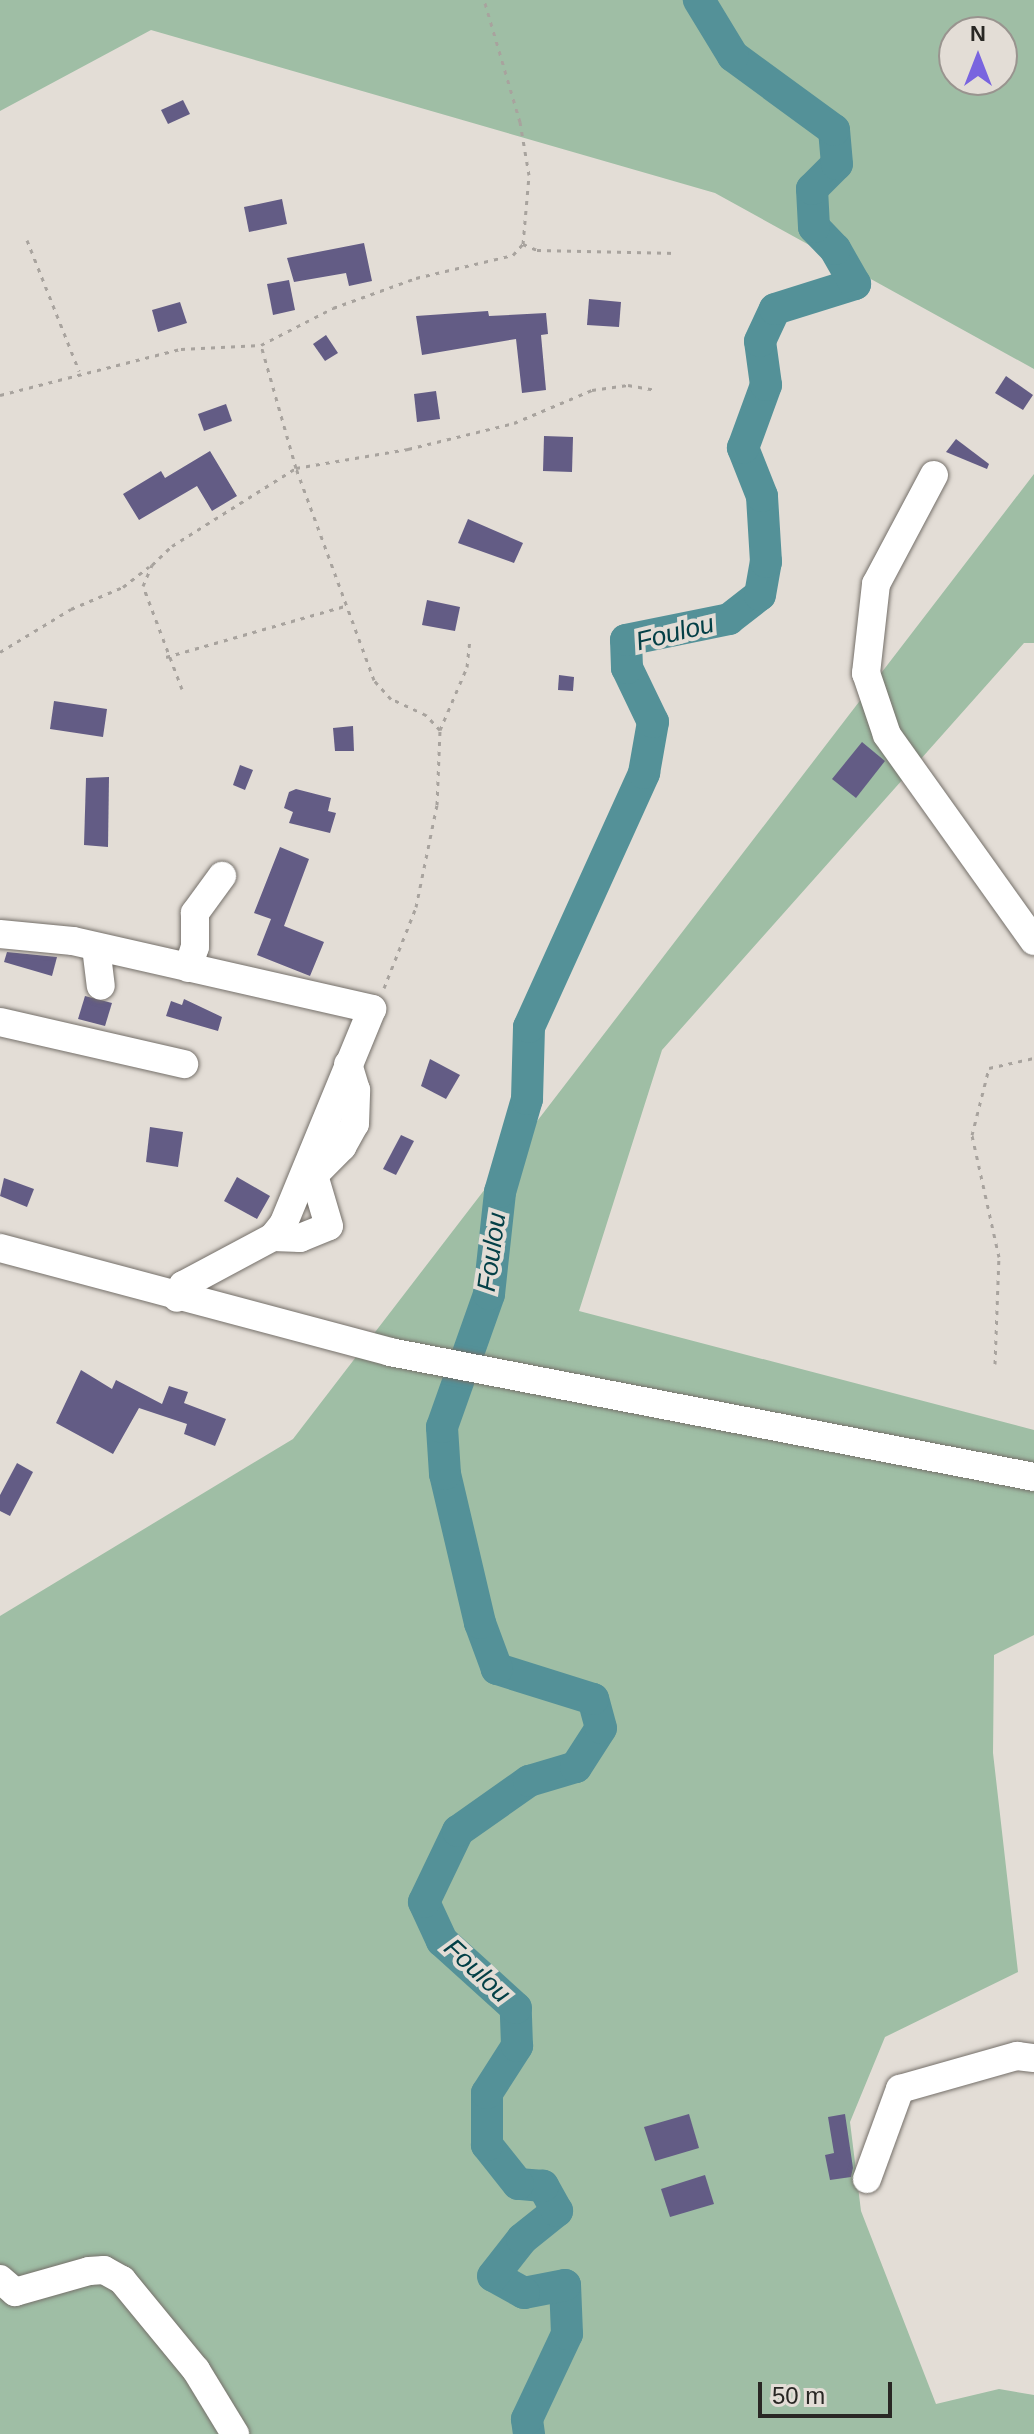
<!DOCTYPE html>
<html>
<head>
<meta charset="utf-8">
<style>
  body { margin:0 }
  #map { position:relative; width:1034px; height:2434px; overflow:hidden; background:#e3ddd6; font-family:Helvetica,sans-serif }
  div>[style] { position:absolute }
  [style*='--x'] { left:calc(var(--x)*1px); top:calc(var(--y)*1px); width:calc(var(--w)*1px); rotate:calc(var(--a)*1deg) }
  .green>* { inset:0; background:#9fbea5 }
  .river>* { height:32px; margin:-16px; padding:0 16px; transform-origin:16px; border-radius:16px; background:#549198 }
  .building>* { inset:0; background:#635c85 }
  .path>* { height:3px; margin-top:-1.5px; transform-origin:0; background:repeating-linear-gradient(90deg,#a8a39e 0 4px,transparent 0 10px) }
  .roads { filter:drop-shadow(0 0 2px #75706a) drop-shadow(0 0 2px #75706a) }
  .minor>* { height:28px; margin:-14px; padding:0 14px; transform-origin:14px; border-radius:14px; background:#fff }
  span { translate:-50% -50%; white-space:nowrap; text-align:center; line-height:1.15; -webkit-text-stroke:8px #e3ddd6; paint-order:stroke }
  .water-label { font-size:26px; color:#044047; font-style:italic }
  .north { position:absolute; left:938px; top:16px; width:80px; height:80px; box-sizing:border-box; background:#e3ddd6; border:2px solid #99948f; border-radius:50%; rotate:0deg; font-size:22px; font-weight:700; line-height:32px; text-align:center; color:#292724 }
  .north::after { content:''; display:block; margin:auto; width:28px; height:36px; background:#7964df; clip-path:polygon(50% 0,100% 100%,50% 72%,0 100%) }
  .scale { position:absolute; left:758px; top:2382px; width:134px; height:36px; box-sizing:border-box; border:4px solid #292724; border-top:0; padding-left:10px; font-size:24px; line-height:28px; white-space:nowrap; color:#292724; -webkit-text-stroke:6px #e3ddd6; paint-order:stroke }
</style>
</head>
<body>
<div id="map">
  <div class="green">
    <i style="clip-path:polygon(evenodd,0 0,1034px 0,1034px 369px,715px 193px,151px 30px,0 111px,0 0,954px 32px,1002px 32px,1002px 80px,954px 80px,954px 32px)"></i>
    <i style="clip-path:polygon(1034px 474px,1034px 643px,1024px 643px,662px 1050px,579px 1311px,1034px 1430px,1034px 1635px,994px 1655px,993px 1753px,1018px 1972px,885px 2037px,850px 2122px,861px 2211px,936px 2404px,999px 2389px,1034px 2395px,1034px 2434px,0 2434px,0 1616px,293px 1439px)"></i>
  </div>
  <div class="river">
    <i style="--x:529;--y:2434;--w:15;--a:-98"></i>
    <i style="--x:527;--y:2419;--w:94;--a:-64.8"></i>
    <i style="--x:567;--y:2334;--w:49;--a:-92.3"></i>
    <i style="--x:565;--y:2285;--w:42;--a:169"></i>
    <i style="--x:524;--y:2293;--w:35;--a:-151"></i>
    <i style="--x:493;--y:2276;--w:47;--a:-51.9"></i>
    <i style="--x:522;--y:2239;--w:45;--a:-38.7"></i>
    <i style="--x:557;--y:2211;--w:29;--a:-119"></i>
    <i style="--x:543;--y:2186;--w:25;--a:-175"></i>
    <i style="--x:518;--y:2184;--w:50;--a:-128.5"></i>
    <i style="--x:487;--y:2145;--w:52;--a:-90"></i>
    <i style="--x:487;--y:2093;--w:56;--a:-57.4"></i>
    <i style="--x:517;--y:2046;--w:38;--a:-92"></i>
    <i style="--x:516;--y:2008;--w:100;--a:-137.8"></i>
    <i style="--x:442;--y:1941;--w:43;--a:-114.8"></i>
    <i style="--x:424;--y:1902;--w:79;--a:-64.4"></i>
    <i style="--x:458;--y:1831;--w:87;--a:-35.2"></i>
    <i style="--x:529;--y:1781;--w:49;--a:-16.6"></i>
    <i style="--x:576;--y:1767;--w:46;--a:-57.3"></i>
    <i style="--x:601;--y:1728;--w:30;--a:-105"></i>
    <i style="--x:593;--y:1699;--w:101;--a:-162.6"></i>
    <i style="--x:497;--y:1669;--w:49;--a:-110.3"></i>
    <i style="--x:480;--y:1623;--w:153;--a:-103.2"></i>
    <i style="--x:445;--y:1474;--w:47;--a:-93.7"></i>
    <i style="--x:442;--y:1427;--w:141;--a:-70.5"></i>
    <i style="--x:489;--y:1294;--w:103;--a:-83.8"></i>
    <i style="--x:500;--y:1192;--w:97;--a:-73.8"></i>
    <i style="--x:527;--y:1099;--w:72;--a:-88.4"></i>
    <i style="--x:529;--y:1027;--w:279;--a:-65.6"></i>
    <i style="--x:644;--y:773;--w:52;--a:-80"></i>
    <i style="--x:653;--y:722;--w:60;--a:-115.7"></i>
    <i style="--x:627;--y:668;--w:28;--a:-92"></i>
    <i style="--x:626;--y:640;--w:105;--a:-11.5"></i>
    <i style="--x:729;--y:619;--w:39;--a:-38"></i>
    <i style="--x:760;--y:595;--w:34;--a:-80"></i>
    <i style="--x:766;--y:562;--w:66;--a:-93.5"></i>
    <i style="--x:762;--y:496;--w:52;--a:-111.6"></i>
    <i style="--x:743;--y:448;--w:67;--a:-69.9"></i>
    <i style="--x:766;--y:385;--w:44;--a:-97.8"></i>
    <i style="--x:760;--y:341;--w:35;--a:-65"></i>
    <i style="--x:775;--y:309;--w:84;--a:-17.4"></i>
    <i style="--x:855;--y:284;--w:40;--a:-119.7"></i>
    <i style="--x:835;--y:249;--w:30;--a:-134"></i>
    <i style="--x:814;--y:227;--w:38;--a:-93"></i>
    <i style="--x:812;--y:189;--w:35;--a:-45"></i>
    <i style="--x:837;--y:164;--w:34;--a:-95"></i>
    <i style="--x:834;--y:130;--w:125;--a:-143.8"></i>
    <i style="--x:733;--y:56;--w:66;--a:-121.3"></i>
  </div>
  <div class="building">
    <i style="clip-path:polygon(183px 100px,190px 114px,168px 124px,161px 110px)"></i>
    <i style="clip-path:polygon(282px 199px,287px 224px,249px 232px,244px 207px)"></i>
    <i style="clip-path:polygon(364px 243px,372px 281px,349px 286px,346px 273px,294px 282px,287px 258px)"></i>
    <i style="clip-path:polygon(289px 280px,295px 310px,273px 315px,267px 284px)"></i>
    <i style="clip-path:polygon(589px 299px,621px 302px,619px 327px,587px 325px)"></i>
    <i style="clip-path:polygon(180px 302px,187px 323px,158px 332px,152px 310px)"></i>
    <i style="clip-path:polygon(488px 311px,489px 316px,546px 313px,548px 334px,541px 335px,546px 390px,522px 393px,516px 339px,422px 355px,416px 316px)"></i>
    <i style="clip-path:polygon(326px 335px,338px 353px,325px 361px,313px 344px)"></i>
    <i style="clip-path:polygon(1006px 376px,1033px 395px,1023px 410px,995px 393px)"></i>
    <i style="clip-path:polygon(436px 391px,440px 419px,417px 422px,414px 394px)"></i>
    <i style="clip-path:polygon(226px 404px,232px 421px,204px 431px,198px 414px)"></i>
    <i style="clip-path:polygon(544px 436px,573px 437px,572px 472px,543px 471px)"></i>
    <i style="clip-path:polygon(956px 439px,989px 464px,987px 469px,946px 452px)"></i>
    <i style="clip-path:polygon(210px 451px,237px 496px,212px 511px,197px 486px,139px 520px,123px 494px,161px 471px,165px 478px)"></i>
    <i style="clip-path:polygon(468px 519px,523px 543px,514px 563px,458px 543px)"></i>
    <i style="clip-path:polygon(427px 600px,460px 607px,455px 631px,422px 625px)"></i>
    <i style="clip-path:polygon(559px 675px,574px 677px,573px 691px,558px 690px)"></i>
    <i style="clip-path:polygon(54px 701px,107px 709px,103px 737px,50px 729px)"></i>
    <i style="clip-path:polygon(353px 726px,354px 751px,335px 751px,333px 728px)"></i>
    <i style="clip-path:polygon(862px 742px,885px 761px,856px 798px,832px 779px)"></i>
    <i style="clip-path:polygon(240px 765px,253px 770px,245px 790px,233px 785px)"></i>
    <i style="clip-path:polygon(109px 777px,108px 847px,84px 845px,86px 778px)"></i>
    <i style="clip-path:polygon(296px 789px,331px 798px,328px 811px,336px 813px,330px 833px,289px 823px,293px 812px,284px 808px,289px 792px)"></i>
    <i style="clip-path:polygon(280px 847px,309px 859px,284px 926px,324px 942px,310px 976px,257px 955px,271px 919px,254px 913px)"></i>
    <i style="clip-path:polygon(7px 952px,57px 957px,52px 976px,4px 962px)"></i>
    <i style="clip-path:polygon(85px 996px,112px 1003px,105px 1026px,78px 1019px)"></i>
    <i style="clip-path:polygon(184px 999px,222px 1017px,218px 1031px,166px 1016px,171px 1001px,182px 1005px)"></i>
    <i style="clip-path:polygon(430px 1059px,460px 1075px,446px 1099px,421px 1086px)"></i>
    <i style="clip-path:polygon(150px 1127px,183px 1132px,178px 1167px,146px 1162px)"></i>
    <i style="clip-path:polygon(401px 1135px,414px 1141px,396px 1175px,383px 1169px)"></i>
    <i style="clip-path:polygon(237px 1177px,270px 1196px,257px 1219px,224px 1201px)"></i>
    <i style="clip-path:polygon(4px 1178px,34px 1189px,27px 1207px,0 1196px)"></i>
    <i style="clip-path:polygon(81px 1370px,112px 1389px,116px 1380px,162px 1404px,169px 1386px,188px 1392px,184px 1403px,226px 1419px,215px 1446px,184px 1434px,187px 1424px,139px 1408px,113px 1454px,56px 1423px)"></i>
    <i style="clip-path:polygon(17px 1463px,33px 1472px,10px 1516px,0 1511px,0 1495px)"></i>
    <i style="clip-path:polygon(689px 2114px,699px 2148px,655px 2161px,644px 2127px)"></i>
    <i style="clip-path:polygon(845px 2114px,853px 2168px,851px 2177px,830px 2180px,825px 2155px,834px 2153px,828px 2117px)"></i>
    <i style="clip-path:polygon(705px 2175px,714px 2204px,670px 2217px,661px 2189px)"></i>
  </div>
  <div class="path">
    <i style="--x:27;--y:240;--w:141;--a:68.3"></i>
    <i style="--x:523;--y:244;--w:15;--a:23"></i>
    <i style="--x:537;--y:250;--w:140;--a:1.2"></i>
    <i style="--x:0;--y:395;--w:187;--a:-14.3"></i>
    <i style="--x:181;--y:349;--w:80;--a:-2.9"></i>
    <i style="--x:0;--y:652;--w:83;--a:-31.2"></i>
    <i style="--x:71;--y:609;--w:56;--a:-22.9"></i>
    <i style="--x:123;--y:587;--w:33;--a:-38"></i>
    <i style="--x:166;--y:657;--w:186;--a:-15.9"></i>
    <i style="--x:182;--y:689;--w:110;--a:-110.7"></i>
    <i style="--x:143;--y:586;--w:23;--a:-67"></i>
    <i style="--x:152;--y:565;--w:28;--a:-44"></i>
    <i style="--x:172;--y:546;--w:146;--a:-32.2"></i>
    <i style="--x:296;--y:468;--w:114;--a:-9.6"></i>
    <i style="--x:408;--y:449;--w:109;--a:-13.8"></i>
    <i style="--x:514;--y:423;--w:85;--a:-22.9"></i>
    <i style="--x:592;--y:390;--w:36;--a:-8"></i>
    <i style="--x:628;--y:385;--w:27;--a:10"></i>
    <i style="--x:440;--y:730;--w:69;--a:-66.8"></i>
    <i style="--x:467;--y:667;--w:29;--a:-84"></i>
    <i style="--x:384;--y:988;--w:87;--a:-68.4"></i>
    <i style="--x:416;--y:907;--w:104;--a:-78.4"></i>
    <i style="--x:437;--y:805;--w:75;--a:-87.7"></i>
    <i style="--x:440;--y:730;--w:21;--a:-133"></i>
    <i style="--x:426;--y:715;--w:38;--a:-155"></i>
    <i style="--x:391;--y:699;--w:25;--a:-132"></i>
    <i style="--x:374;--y:680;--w:226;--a:-110.2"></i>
    <i style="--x:296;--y:468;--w:128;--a:-105.9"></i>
    <i style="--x:261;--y:345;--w:81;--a:-27.2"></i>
    <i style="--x:333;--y:308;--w:88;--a:-19.9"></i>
    <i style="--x:416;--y:278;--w:100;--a:-13.3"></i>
    <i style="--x:513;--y:255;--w:15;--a:-48"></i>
    <i style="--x:523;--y:244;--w:69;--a:-85"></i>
    <i style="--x:529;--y:175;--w:54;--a:-99.6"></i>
    <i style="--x:520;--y:122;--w:127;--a:-106.4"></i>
    <i style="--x:995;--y:1364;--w:107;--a:-87.9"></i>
    <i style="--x:999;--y:1257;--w:125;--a:-102.5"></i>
    <i style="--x:972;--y:1135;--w:69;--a:-75.8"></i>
    <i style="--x:989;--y:1068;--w:46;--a:-12.5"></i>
  </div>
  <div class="roads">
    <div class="minor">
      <i style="--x:934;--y:475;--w:123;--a:118"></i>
      <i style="--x:876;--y:584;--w:90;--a:96.4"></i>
      <i style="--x:866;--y:673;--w:65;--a:71.3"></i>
      <i style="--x:887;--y:735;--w:253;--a:54.5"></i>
      <i style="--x:0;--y:934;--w:73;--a:5.5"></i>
      <i style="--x:73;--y:941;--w:307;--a:12.8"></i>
      <i style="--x:372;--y:1009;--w:231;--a:112.4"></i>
      <i style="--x:284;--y:1223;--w:18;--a:128"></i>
      <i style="--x:273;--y:1237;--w:102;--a:151.9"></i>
      <i style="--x:183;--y:1285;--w:14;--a:115"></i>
      <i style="--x:96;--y:947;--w:39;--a:83"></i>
      <i style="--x:188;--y:968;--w:22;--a:-72"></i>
      <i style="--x:195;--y:947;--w:34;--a:-90"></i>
      <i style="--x:195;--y:913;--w:46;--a:-53.9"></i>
      <i style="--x:0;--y:1022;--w:189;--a:12.9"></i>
      <i style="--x:273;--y:1237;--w:27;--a:2"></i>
      <i style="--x:300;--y:1238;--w:31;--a:-22"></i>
      <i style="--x:329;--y:1226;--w:53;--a:-106.4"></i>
      <i style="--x:314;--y:1175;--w:40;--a:-45"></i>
      <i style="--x:342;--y:1147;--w:26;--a:-61"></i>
      <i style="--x:355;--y:1124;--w:34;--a:-88"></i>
      <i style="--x:356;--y:1090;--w:27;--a:-107"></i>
      <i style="--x:0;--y:1248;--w:404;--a:14.9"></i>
      <i style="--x:390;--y:1352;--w:656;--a:10.98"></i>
      <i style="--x:867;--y:2179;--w:96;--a:-69.9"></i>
      <i style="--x:900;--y:2089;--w:122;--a:-15.8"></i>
      <i style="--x:1017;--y:2056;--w:17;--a:7"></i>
      <i style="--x:0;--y:2279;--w:20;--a:41"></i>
      <i style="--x:15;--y:2292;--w:77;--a:-15.8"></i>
      <i style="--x:89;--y:2271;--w:15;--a:-4"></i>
      <i style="--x:104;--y:2270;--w:21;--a:29"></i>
      <i style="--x:122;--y:2280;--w:117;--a:50.6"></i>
      <i style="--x:196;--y:2370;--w:75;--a:58.6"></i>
    </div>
  </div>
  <div class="water-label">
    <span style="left:675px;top:633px;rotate:-14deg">Foulou</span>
    <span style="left:492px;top:1252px;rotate:-82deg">Foulou</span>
    <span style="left:477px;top:1971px;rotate:43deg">Foulou</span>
  </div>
  <div class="north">N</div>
  <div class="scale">50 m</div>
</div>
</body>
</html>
